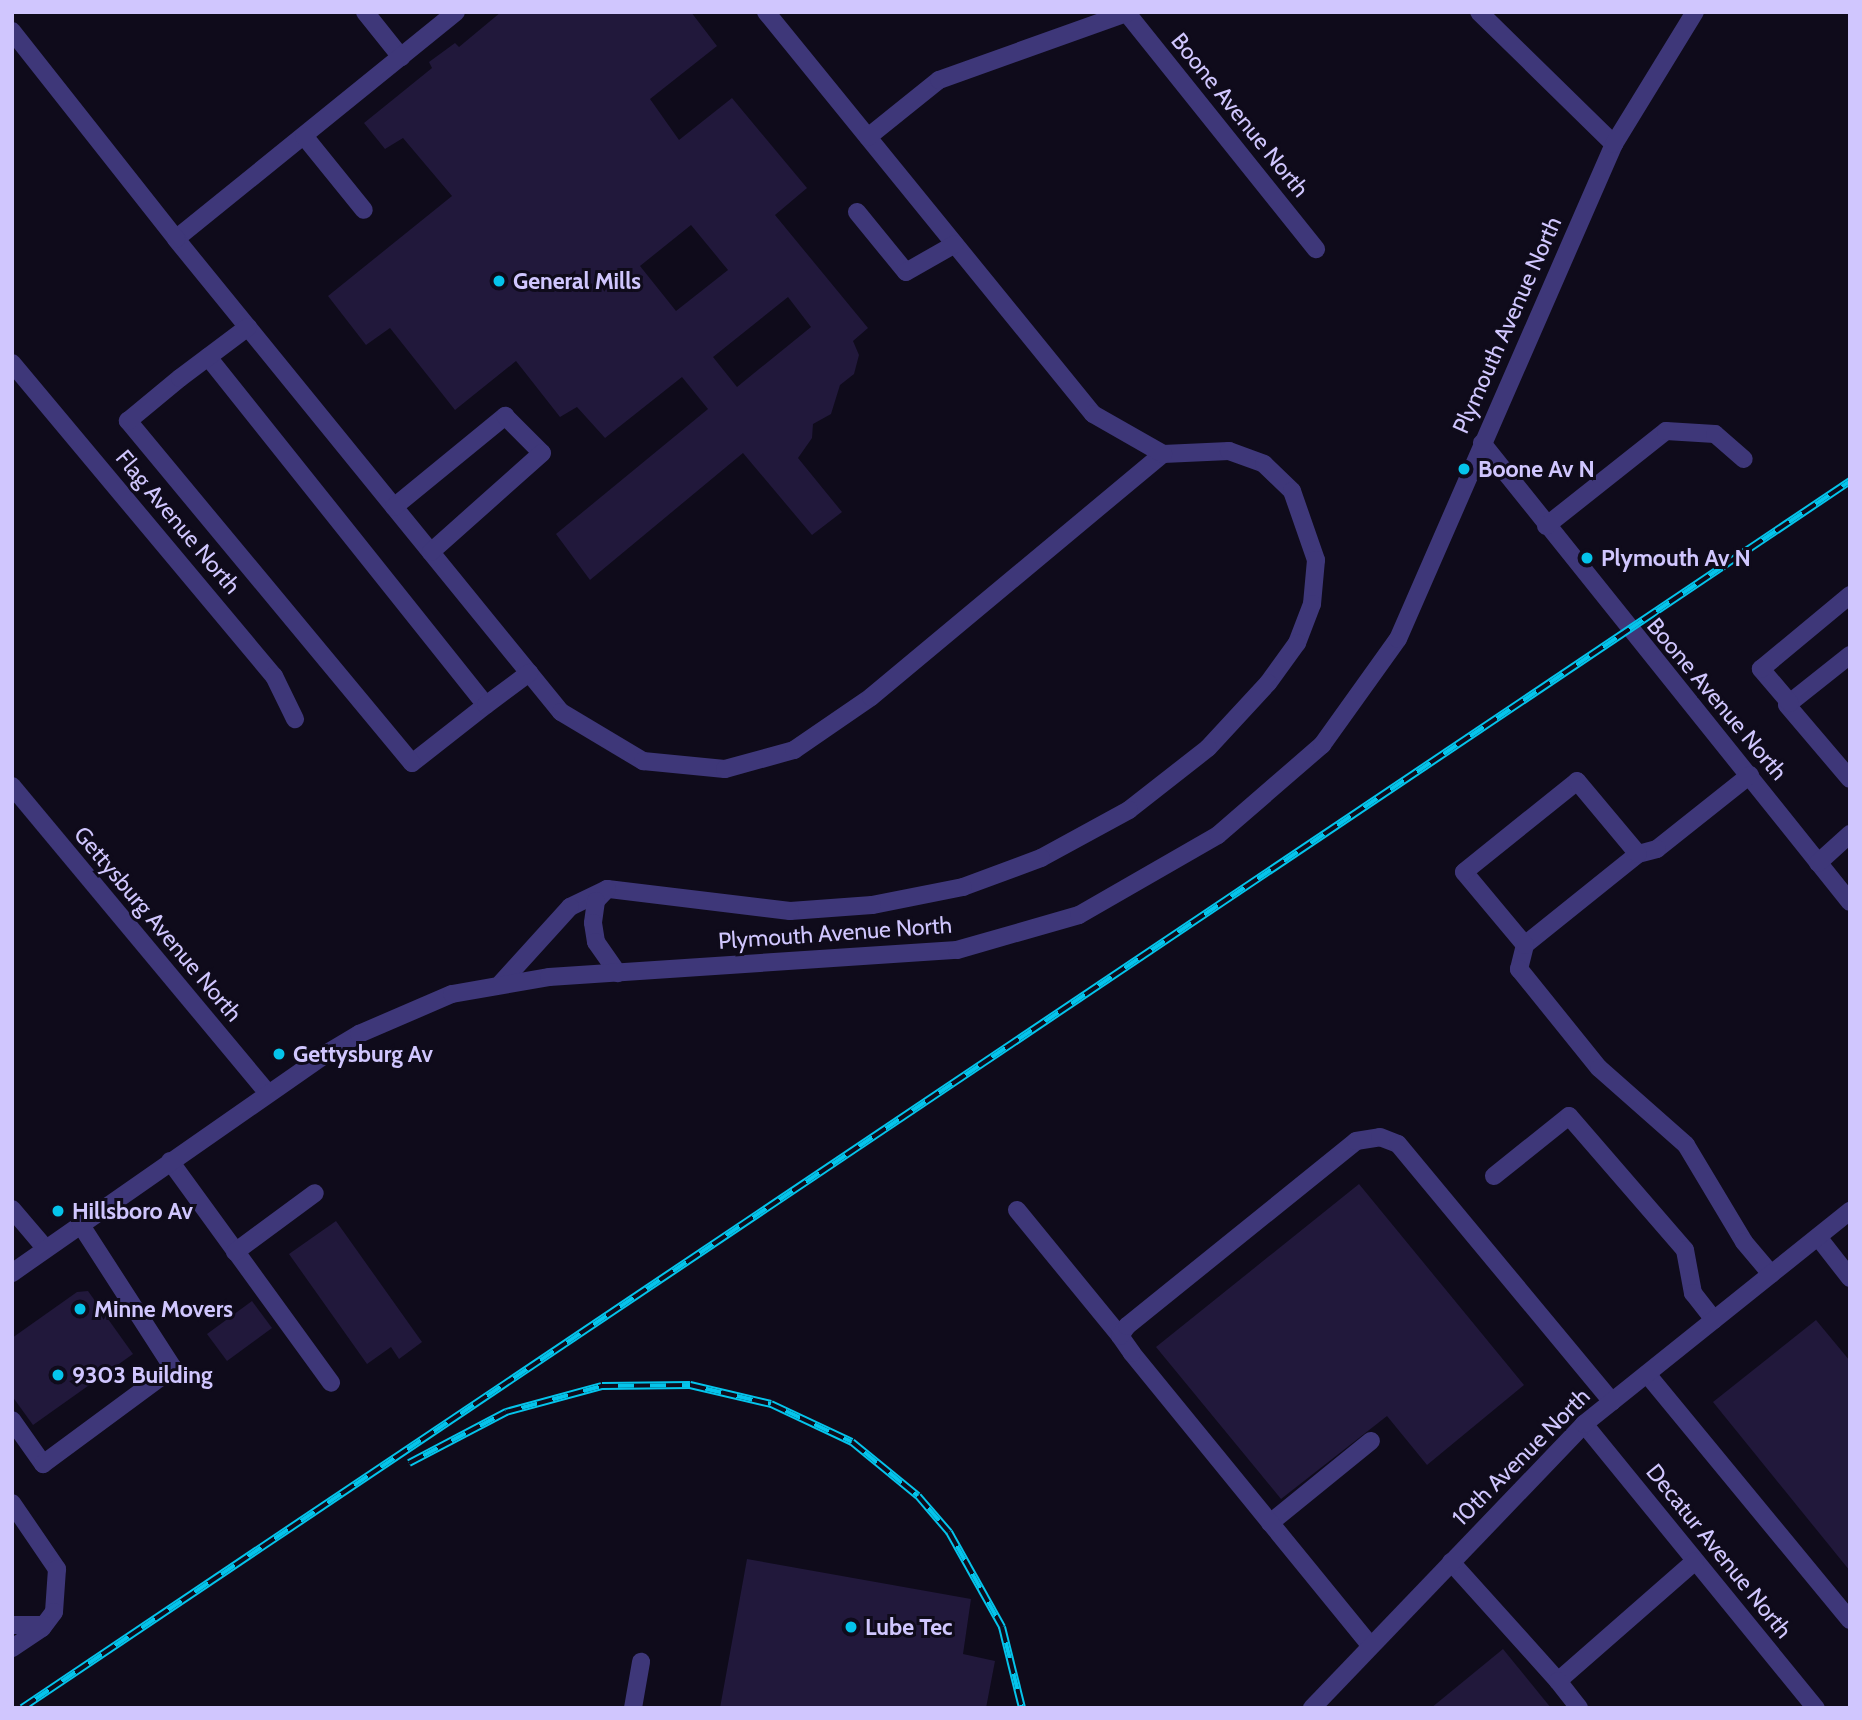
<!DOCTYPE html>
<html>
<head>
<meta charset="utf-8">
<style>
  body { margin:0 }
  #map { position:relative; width:1862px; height:1720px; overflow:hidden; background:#0f0b1b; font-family:Cabin,sans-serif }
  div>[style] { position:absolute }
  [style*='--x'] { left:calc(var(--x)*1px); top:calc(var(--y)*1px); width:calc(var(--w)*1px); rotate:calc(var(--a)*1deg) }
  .building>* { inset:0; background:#21183b }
  .minor>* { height:18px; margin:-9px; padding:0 9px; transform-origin:9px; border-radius:9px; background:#3e3779 }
  .rail>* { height:8px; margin-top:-4px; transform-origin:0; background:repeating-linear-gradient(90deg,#0f0b1b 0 16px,#05c4eb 0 32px); box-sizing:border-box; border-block:2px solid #05c4eb }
  .dots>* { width:19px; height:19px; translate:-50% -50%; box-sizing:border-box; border:4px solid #0f0b1b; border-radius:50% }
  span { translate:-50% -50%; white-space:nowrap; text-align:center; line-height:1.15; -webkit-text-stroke:6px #0f0b1b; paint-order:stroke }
  .street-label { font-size:23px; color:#d0c6fe }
  .poi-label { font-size:23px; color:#d0c6fe; font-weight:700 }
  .left { translate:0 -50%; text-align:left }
  .frame { position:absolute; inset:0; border:14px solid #d0c6fe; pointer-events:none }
</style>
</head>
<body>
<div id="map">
  <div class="building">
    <i style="clip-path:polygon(evenodd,501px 12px,691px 12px,717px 46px,650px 99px,679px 140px,732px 98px,807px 188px,775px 215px,868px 328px,853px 341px,859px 355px,854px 374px,840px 385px,831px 414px,813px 424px,812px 438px,798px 458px,842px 512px,812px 535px,743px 453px,590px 580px,556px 534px,708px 409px,682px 377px,605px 438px,577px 407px,560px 417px,516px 361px,455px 410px,390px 328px,366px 345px,328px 296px,452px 196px,403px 138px,385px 149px,364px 123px,432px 68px,429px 62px,455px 43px,459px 47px,501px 12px,691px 225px,728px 270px,676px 311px,640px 266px,691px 225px,501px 12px,788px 297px,811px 327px,737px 387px,713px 357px,788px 297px)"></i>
    <i style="clip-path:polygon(1359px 1184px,1524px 1385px,1427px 1465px,1387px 1416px,1281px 1499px,1156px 1347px)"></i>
    <i style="clip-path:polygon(336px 1221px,422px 1342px,399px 1359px,391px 1347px,367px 1364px,289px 1254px)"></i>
    <i style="clip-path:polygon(88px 1291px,133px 1354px,33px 1425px,12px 1396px,12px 1338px,77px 1292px)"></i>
    <i style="clip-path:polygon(252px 1301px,272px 1328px,227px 1361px,207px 1334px)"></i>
    <i style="clip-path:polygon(1816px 1320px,1850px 1361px,1850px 1571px,1713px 1402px)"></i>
    <i style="clip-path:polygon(747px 1559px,971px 1599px,963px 1654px,995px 1661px,986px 1708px,720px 1708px)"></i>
    <i style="clip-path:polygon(1503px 1649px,1551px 1708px,1431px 1708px)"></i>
  </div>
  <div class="minor">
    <i style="--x:365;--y:12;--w:58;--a:51.3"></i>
    <i style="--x:456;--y:12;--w:360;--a:141"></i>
    <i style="--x:176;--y:239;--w:610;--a:50.86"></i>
    <i style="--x:561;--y:712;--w:96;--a:30.9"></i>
    <i style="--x:643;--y:761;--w:82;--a:5.6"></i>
    <i style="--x:725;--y:769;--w:72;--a:-15.4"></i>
    <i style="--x:794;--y:750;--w:93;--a:-34.5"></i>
    <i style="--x:871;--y:697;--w:380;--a:-39.8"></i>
    <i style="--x:1163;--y:454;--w:66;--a:-2.6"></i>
    <i style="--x:1229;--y:451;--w:37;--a:20"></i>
    <i style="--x:1264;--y:464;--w:39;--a:44"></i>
    <i style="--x:1292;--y:491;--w:73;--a:70.8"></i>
    <i style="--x:1316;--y:560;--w:44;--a:95.2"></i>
    <i style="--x:1312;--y:604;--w:42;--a:111"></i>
    <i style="--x:1297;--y:643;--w:49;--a:125.9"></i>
    <i style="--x:1268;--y:683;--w:88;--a:132.7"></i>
    <i style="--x:1208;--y:748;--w:100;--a:141.9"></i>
    <i style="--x:1129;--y:810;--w:100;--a:151.4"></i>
    <i style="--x:1041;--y:858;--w:83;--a:159.6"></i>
    <i style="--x:963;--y:887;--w:93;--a:168.8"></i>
    <i style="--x:872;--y:905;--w:82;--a:175.8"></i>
    <i style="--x:790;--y:911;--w:184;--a:-173.1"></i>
    <i style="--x:607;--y:889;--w:41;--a:154.1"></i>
    <i style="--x:570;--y:907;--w:103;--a:132.2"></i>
    <i style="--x:766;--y:12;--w:518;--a:50.87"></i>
    <i style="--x:1093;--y:414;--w:81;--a:29.7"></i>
    <i style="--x:1126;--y:12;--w:304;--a:51.3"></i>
    <i style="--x:1479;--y:12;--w:189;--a:44.4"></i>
    <i style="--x:12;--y:31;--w:265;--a:51.7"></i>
    <i style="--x:304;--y:136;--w:95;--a:51"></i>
    <i style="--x:868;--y:137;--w:91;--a:-38.8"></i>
    <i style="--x:939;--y:80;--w:202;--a:-19.7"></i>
    <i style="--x:857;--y:212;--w:77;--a:50.8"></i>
    <i style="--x:906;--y:272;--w:56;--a:-29.7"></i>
    <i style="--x:208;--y:357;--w:445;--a:51.4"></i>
    <i style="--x:486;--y:705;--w:94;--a:141.9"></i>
    <i style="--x:412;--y:763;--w:445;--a:-129.7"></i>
    <i style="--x:128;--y:421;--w:67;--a:-39.6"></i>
    <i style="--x:180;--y:378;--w:85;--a:-36.9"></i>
    <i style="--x:12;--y:363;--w:408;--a:50.1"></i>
    <i style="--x:274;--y:676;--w:48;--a:64"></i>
    <i style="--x:1482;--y:443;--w:588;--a:51.28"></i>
    <i style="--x:394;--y:507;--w:144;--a:-39.3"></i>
    <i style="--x:505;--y:416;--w:52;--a:45"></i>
    <i style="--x:542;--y:453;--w:149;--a:138.3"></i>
    <i style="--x:1546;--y:526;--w:153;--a:-38.4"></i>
    <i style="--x:1666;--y:431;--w:49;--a:3.5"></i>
    <i style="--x:1715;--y:434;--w:38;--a:41"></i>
    <i style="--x:1850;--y:655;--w:80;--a:141.6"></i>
    <i style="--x:1787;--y:705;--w:97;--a:49.6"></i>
    <i style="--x:1790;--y:703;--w:45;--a:-130.5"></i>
    <i style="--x:1761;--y:669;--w:116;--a:-39.7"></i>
    <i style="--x:486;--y:705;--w:54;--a:-36.7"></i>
    <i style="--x:1750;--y:775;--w:119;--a:141.5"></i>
    <i style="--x:1657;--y:849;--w:20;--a:165"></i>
    <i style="--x:1638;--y:854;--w:145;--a:141.2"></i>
    <i style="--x:1525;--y:945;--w:25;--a:104"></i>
    <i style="--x:1519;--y:969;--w:127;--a:51.1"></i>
    <i style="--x:1599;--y:1068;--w:116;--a:41.5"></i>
    <i style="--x:1686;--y:1145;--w:113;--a:59.1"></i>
    <i style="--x:1744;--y:1242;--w:42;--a:49.8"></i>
    <i style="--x:12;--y:786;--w:398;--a:50.2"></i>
    <i style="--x:1818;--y:863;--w:43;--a:-42.2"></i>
    <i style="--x:607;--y:889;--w:16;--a:133"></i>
    <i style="--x:596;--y:901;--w:22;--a:98"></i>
    <i style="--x:593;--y:923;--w:19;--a:81"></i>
    <i style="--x:596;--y:942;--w:38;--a:55"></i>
    <i style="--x:1525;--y:945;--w:95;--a:-129.9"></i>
    <i style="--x:1464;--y:872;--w:145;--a:-38.8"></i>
    <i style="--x:1577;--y:781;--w:95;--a:50.1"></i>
    <i style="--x:170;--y:1161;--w:274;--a:54"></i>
    <i style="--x:1494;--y:1176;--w:96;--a:-38.7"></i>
    <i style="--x:1569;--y:1116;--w:177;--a:49.1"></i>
    <i style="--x:1685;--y:1250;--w:44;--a:79.5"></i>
    <i style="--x:1693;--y:1293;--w:34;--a:52"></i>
    <i style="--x:12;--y:1209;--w:52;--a:49.6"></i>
    <i style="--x:1017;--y:1210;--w:163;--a:50.7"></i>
    <i style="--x:1818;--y:1237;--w:52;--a:52"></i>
    <i style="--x:235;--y:1252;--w:99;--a:-36.4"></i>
    <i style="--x:12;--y:1273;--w:381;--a:-34.9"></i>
    <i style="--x:324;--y:1055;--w:41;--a:-31"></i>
    <i style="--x:359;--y:1034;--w:101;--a:-23.3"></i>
    <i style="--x:452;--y:994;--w:98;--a:-9.9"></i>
    <i style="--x:549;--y:977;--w:409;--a:-3.8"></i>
    <i style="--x:957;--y:950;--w:127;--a:-16"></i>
    <i style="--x:1079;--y:915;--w:160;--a:-29.9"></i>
    <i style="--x:1218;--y:835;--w:138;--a:-40.9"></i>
    <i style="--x:1322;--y:745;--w:130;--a:-54.4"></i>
    <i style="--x:1398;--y:639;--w:540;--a:-66.43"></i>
    <i style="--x:1614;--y:144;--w:155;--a:-58.5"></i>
    <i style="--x:1647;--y:1374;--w:319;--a:50.5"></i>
    <i style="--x:12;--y:1420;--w:54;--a:54.8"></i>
    <i style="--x:43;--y:1464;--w:162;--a:-36.4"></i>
    <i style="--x:173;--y:1368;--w:170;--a:-122.8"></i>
    <i style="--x:1584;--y:1424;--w:367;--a:50.8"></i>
    <i style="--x:12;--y:1503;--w:80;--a:55.7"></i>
    <i style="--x:57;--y:1569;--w:43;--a:94"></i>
    <i style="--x:54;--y:1612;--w:20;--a:127"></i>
    <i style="--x:42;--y:1628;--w:36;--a:146"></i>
    <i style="--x:1270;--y:1523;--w:130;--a:-39.1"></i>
    <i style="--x:1451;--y:1562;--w:160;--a:48"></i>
    <i style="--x:1558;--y:1681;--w:182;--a:-41.2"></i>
    <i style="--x:12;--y:1625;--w:32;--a:0"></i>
    <i style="--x:1370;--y:1645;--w:377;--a:-129.2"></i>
    <i style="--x:1132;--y:1353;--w:21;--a:-125"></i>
    <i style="--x:1120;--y:1336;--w:12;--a:-55"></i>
    <i style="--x:1127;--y:1326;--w:294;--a:-38.9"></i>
    <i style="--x:1356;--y:1141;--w:24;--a:-9"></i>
    <i style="--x:1380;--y:1137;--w:19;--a:21"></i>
    <i style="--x:1398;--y:1144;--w:335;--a:50.3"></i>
    <i style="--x:1558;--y:1681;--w:34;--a:52"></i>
    <i style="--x:633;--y:1708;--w:47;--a:-80.1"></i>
    <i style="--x:1312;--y:1708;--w:393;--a:-46.2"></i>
    <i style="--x:1584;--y:1424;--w:341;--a:-38.7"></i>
  </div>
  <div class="rail">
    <i style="--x:409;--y:1463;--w:110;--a:-27.7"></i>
    <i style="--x:506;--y:1412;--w:99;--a:-15.2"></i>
    <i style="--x:602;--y:1386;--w:88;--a:-0.7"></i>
    <i style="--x:690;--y:1385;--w:83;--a:13.2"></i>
    <i style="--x:771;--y:1404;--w:89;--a:25.1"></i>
    <i style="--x:852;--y:1442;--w:85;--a:39.3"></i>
    <i style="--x:918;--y:1496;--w:48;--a:49.3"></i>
    <i style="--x:949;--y:1532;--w:109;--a:60.8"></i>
    <i style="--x:1002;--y:1627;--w:83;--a:76.1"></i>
    <i style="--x:22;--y:1708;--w:2202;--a:-33.87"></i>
  </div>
  <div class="dots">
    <i style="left:499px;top:281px;background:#05c4eb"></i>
    <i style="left:1464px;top:469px;background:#05c4eb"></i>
    <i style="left:1587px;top:558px;background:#05c4eb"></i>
    <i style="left:279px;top:1054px;background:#05c4eb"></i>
    <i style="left:58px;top:1211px;background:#05c4eb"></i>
    <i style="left:80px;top:1309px;background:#05c4eb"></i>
    <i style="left:58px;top:1375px;background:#05c4eb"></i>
    <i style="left:851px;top:1627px;background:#05c4eb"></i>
  </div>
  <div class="street-label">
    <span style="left:1240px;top:115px;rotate:51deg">Boone Avenue North</span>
    <span style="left:1507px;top:325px;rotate:-66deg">Plymouth Avenue North</span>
    <span style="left:178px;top:522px;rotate:50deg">Flag Avenue North</span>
    <span style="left:1717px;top:699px;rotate:50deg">Boone Avenue North</span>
    <span style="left:158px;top:924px;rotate:50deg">Gettysburg Avenue North</span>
    <span style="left:835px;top:933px;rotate:-4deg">Plymouth Avenue North</span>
    <span style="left:1521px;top:1457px;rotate:-45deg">10th Avenue North</span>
    <span style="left:1719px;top:1551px;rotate:51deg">Decatur Avenue North</span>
  </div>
  <div class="poi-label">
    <span class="left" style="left:513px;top:281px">General Mills</span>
    <span class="left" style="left:1478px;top:469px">Boone Av N</span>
    <span class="left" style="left:1601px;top:558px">Plymouth Av N</span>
    <span class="left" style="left:293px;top:1054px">Gettysburg Av</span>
    <span class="left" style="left:72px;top:1211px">Hillsboro Av</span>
    <span class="left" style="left:94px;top:1309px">Minne Movers</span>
    <span class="left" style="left:72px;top:1375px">9303 Building</span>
    <span class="left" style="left:865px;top:1627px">Lube Tec</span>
  </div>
  <div class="frame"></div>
</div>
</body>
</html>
